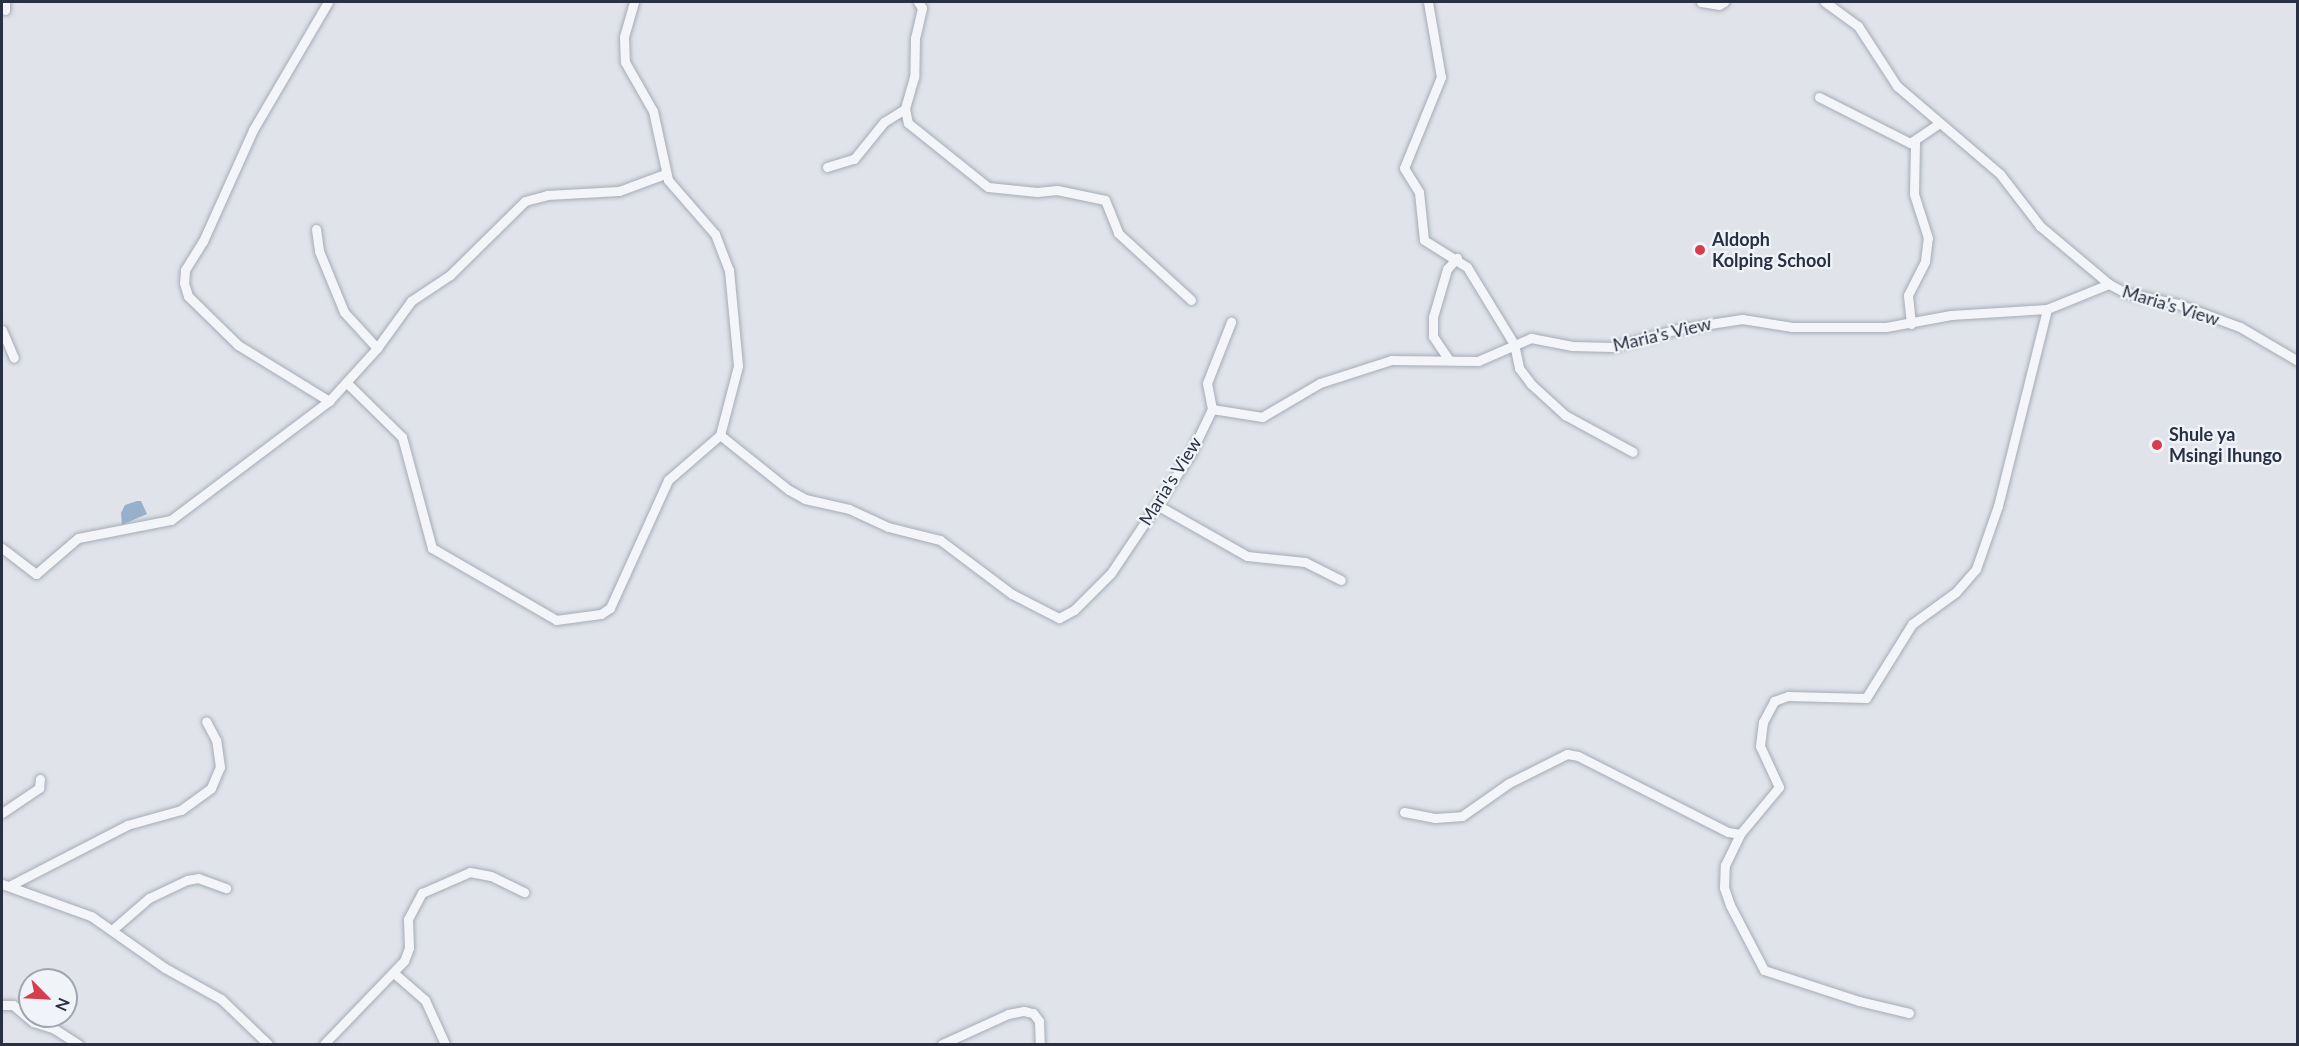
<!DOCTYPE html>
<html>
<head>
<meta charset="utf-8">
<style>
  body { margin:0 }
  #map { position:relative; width:2299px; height:1046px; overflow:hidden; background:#e0e4ea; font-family:Lato,sans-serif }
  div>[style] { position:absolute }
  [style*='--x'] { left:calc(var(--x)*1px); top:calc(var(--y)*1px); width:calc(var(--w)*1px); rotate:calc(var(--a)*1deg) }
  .water>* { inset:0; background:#99b0cc }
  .roads { filter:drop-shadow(0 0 2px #a5abb5) drop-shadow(0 0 2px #a5abb5) }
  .minor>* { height:9px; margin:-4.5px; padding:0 4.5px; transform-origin:4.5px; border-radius:4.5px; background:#f3f5f8 }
  .dots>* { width:16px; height:16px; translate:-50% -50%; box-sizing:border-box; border:3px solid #f0f3f7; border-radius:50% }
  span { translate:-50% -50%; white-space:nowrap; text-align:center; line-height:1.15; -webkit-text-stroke:4.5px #f0f3f7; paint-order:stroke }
  .poi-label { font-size:18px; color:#283143; font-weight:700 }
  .left { translate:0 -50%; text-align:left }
  .street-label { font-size:18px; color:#283143 }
  .frame { position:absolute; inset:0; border:3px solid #283143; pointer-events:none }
  .north { position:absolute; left:18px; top:968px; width:60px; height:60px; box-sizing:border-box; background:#f0f3f7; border:2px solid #a0a5af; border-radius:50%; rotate:114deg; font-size:16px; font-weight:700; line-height:24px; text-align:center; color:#283143 }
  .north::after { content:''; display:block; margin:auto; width:21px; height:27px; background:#d63e4f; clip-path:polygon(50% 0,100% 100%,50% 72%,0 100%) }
</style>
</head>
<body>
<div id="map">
  <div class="water">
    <i style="clip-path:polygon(137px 501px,141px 501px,147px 514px,122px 525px,121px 513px,125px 505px)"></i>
  </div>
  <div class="roads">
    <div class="minor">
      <i style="--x:328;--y:2;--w:148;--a:120.4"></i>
      <i style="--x:253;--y:130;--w:122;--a:114.2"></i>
      <i style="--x:203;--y:241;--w:34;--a:122"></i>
      <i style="--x:185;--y:270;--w:13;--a:94"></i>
      <i style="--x:184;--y:283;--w:14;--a:73"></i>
      <i style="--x:188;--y:296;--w:70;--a:44.4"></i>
      <i style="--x:238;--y:345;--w:107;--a:31.6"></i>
      <i style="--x:634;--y:2;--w:36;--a:106"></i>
      <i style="--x:624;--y:37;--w:25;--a:88"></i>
      <i style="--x:625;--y:62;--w:56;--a:60.3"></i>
      <i style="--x:653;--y:111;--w:71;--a:77.7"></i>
      <i style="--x:668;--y:180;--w:72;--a:49"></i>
      <i style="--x:715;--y:234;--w:39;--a:69"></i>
      <i style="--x:729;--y:270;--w:96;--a:84.6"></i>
      <i style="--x:738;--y:366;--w:71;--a:104.6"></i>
      <i style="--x:720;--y:435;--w:88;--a:38.6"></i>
      <i style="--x:789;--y:490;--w:18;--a:29"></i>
      <i style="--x:805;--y:499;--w:45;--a:12.8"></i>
      <i style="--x:849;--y:509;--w:43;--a:24.8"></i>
      <i style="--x:888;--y:527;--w:54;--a:14"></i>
      <i style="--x:940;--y:540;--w:90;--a:36.9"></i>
      <i style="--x:1012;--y:594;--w:53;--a:27.1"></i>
      <i style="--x:1059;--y:618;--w:17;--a:-28"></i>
      <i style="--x:1074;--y:610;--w:52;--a:-45"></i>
      <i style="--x:1111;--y:573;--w:142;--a:-56.2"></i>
      <i style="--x:1190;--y:455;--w:51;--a:-64.4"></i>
      <i style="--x:1212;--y:409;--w:51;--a:9.1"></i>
      <i style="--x:1262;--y:417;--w:67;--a:-30.4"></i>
      <i style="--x:1320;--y:383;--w:75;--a:-17.9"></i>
      <i style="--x:1391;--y:360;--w:87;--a:0.7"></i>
      <i style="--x:1478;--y:361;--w:58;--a:-23.5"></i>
      <i style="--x:1531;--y:338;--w:42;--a:11"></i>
      <i style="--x:1572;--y:346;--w:40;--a:1.4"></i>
      <i style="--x:1612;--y:347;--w:68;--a:-15.3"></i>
      <i style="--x:1678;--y:329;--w:65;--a:-8.9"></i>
      <i style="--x:1742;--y:319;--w:51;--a:9.1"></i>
      <i style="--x:1792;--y:327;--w:94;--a:0"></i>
      <i style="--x:1886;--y:327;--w:66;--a:-10.5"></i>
      <i style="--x:1951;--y:315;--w:96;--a:-3.6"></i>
      <i style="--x:2047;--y:309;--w:67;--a:-22"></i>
      <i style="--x:918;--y:2;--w:7;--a:56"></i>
      <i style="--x:922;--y:8;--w:31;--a:103"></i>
      <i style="--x:915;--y:38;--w:39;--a:91"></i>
      <i style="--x:914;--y:77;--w:33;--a:106"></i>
      <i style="--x:905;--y:109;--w:14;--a:78"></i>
      <i style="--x:908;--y:123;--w:102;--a:38.7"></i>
      <i style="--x:988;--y:187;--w:49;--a:5.8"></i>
      <i style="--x:1037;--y:192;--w:20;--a:-6"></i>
      <i style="--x:1057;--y:190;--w:49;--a:11.8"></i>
      <i style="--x:1105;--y:200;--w:35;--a:68"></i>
      <i style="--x:1118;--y:233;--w:99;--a:42.5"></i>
      <i style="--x:1428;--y:2;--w:76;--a:80.2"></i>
      <i style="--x:1441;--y:77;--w:98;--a:112.1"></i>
      <i style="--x:1404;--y:168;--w:28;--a:58"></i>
      <i style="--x:1419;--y:192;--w:48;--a:84.1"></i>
      <i style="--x:1424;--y:240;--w:51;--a:32.1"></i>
      <i style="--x:1467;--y:267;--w:90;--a:58.6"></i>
      <i style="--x:1514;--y:344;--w:25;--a:78"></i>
      <i style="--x:1519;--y:368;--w:20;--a:53"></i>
      <i style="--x:1531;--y:384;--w:46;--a:42.4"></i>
      <i style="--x:1565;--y:415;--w:77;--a:28.6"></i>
      <i style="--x:1701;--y:2;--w:18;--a:9"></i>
      <i style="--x:1719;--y:5;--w:6;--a:-31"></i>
      <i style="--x:1825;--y:2;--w:41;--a:36"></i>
      <i style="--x:1858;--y:26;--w:72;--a:57"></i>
      <i style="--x:1897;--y:86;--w:135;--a:40.5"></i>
      <i style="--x:2000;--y:174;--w:66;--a:52.4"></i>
      <i style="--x:2040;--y:226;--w:90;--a:40"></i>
      <i style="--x:2109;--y:284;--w:19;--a:28"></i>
      <i style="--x:2126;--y:293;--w:53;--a:11.9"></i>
      <i style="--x:2178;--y:304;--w:66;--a:20.4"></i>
      <i style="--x:2240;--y:327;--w:67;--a:30.4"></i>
      <i style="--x:5;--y:10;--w:8;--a:-90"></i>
      <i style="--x:1819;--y:97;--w:102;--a:26.8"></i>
      <i style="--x:1910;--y:143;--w:36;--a:-34"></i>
      <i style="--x:827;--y:167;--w:28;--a:-17"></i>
      <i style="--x:854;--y:159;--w:48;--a:-51"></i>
      <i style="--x:884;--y:122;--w:25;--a:-32"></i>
      <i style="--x:316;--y:229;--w:22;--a:82"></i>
      <i style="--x:319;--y:251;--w:66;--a:67.7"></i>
      <i style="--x:344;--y:312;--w:49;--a:47.5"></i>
      <i style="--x:1911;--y:324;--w:29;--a:-96"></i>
      <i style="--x:1908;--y:295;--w:38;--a:-63"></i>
      <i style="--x:1925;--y:261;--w:23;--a:-83"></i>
      <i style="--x:1928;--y:238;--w:46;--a:-107.7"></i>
      <i style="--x:1914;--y:194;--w:51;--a:-88.9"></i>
      <i style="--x:2;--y:330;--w:30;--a:67"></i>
      <i style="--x:1449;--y:360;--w:29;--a:-124"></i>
      <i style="--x:1433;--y:336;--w:19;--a:-90"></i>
      <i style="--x:1433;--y:317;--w:50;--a:-73.7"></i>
      <i style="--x:1447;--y:269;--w:15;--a:-48"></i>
      <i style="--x:347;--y:383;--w:77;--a:44.5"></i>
      <i style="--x:402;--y:437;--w:115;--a:74.9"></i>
      <i style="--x:432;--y:548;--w:143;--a:30.1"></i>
      <i style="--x:556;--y:620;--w:45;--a:-7.6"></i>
      <i style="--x:601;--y:614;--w:11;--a:-34"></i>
      <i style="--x:610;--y:608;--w:141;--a:-65.6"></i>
      <i style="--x:668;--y:480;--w:69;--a:-40.9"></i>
      <i style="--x:1212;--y:409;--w:26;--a:-101"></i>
      <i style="--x:1207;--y:383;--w:66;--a:-68.5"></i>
      <i style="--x:1157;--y:505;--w:103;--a:29.5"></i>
      <i style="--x:1247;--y:556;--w:58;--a:5.9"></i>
      <i style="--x:1305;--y:562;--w:40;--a:26.6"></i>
      <i style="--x:2;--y:548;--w:43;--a:37.4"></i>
      <i style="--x:36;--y:574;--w:55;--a:-40.6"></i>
      <i style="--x:78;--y:538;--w:95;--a:-11"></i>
      <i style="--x:171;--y:520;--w:198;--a:-37"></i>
      <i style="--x:329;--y:401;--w:72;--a:-47.8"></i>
      <i style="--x:377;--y:348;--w:58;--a:-54.1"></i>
      <i style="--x:411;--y:301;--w:47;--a:-33.7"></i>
      <i style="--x:450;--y:275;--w:105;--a:-44.6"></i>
      <i style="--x:525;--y:201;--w:23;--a:-15"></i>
      <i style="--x:547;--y:195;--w:72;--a:-3.2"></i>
      <i style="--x:619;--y:191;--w:49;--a:-20.3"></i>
      <i style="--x:1404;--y:812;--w:32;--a:11"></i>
      <i style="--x:1435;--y:818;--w:27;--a:-4"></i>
      <i style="--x:1462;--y:816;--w:57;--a:-35.1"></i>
      <i style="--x:1509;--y:783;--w:65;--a:-26.6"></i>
      <i style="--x:1567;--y:754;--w:11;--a:10"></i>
      <i style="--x:1578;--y:756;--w:168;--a:26.9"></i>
      <i style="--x:1728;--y:832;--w:12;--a:9"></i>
      <i style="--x:2;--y:813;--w:45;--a:-34"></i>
      <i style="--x:39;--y:788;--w:9;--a:-84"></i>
      <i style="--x:2;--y:884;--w:95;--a:19.8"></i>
      <i style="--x:91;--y:916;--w:90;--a:35.1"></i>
      <i style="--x:165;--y:968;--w:64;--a:29"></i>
      <i style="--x:221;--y:999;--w:65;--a:43.8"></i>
      <i style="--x:11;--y:885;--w:131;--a:-27.3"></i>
      <i style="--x:127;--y:825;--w:56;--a:-15.5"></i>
      <i style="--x:181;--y:810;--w:37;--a:-36"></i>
      <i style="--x:211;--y:788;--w:23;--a:-67"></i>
      <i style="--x:220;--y:767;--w:27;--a:-98"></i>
      <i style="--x:216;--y:740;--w:21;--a:-118"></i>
      <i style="--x:112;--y:930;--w:49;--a:-40.9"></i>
      <i style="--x:149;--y:898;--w:42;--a:-25.3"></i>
      <i style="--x:187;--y:880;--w:11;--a:-10"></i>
      <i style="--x:198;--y:878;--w:30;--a:20"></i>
      <i style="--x:395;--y:974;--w:40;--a:41"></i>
      <i style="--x:425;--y:1000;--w:48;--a:65.6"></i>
      <i style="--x:2;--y:1005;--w:11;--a:0"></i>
      <i style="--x:13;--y:1005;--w:26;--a:40"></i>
      <i style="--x:33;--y:1022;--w:21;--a:17"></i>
      <i style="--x:53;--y:1028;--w:30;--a:33"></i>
      <i style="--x:1909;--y:1013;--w:51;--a:-166.5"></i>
      <i style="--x:1859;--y:1001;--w:100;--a:-161.9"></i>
      <i style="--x:1764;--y:970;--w:73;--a:-117.6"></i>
      <i style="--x:1730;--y:905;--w:18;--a:-109"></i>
      <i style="--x:1724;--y:888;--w:23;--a:-88"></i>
      <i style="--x:1725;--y:865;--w:34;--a:-64"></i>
      <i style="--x:1740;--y:834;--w:61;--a:-50.3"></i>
      <i style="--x:1779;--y:787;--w:45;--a:-114.9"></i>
      <i style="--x:1760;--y:746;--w:24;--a:-83"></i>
      <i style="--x:1763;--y:722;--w:24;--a:-62"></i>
      <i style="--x:1774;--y:701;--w:15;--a:-20"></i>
      <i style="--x:1788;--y:696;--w:78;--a:1.5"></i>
      <i style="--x:1866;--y:698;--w:87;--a:-58.1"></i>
      <i style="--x:1912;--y:624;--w:54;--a:-36"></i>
      <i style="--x:1956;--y:592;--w:30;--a:-49"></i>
      <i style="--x:1976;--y:569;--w:67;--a:-70.8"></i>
      <i style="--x:1998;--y:506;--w:203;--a:-76"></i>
      <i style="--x:324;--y:1044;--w:115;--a:-46.1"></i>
      <i style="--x:404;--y:961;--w:14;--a:-69"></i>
      <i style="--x:409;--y:948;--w:29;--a:-92"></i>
      <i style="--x:408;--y:919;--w:30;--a:-62"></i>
      <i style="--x:422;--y:893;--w:52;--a:-23.6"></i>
      <i style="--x:470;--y:872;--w:21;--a:11"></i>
      <i style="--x:491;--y:876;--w:37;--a:26"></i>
      <i style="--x:942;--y:1044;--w:72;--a:-24.4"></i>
      <i style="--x:1008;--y:1014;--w:16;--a:-11"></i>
      <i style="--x:1024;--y:1011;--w:9;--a:13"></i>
      <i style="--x:1033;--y:1013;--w:10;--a:53"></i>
      <i style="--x:1039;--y:1021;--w:23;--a:88"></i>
    </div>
  </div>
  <div class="dots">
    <i style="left:1700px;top:250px;background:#d63e4f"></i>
    <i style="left:2157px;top:445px;background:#d63e4f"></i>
  </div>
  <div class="poi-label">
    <span class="left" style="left:1712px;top:250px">Aldoph<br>Kolping School</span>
    <span class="left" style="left:2169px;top:445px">Shule ya<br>Msingi Ihungo</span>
  </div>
  <div class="street-label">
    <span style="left:2171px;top:305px;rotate:17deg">Maria's View</span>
    <span style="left:1662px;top:334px;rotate:-13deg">Maria's View</span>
    <span style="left:1170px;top:481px;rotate:-58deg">Maria's View</span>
  </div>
  <div class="frame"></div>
  <div class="north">N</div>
</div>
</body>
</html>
